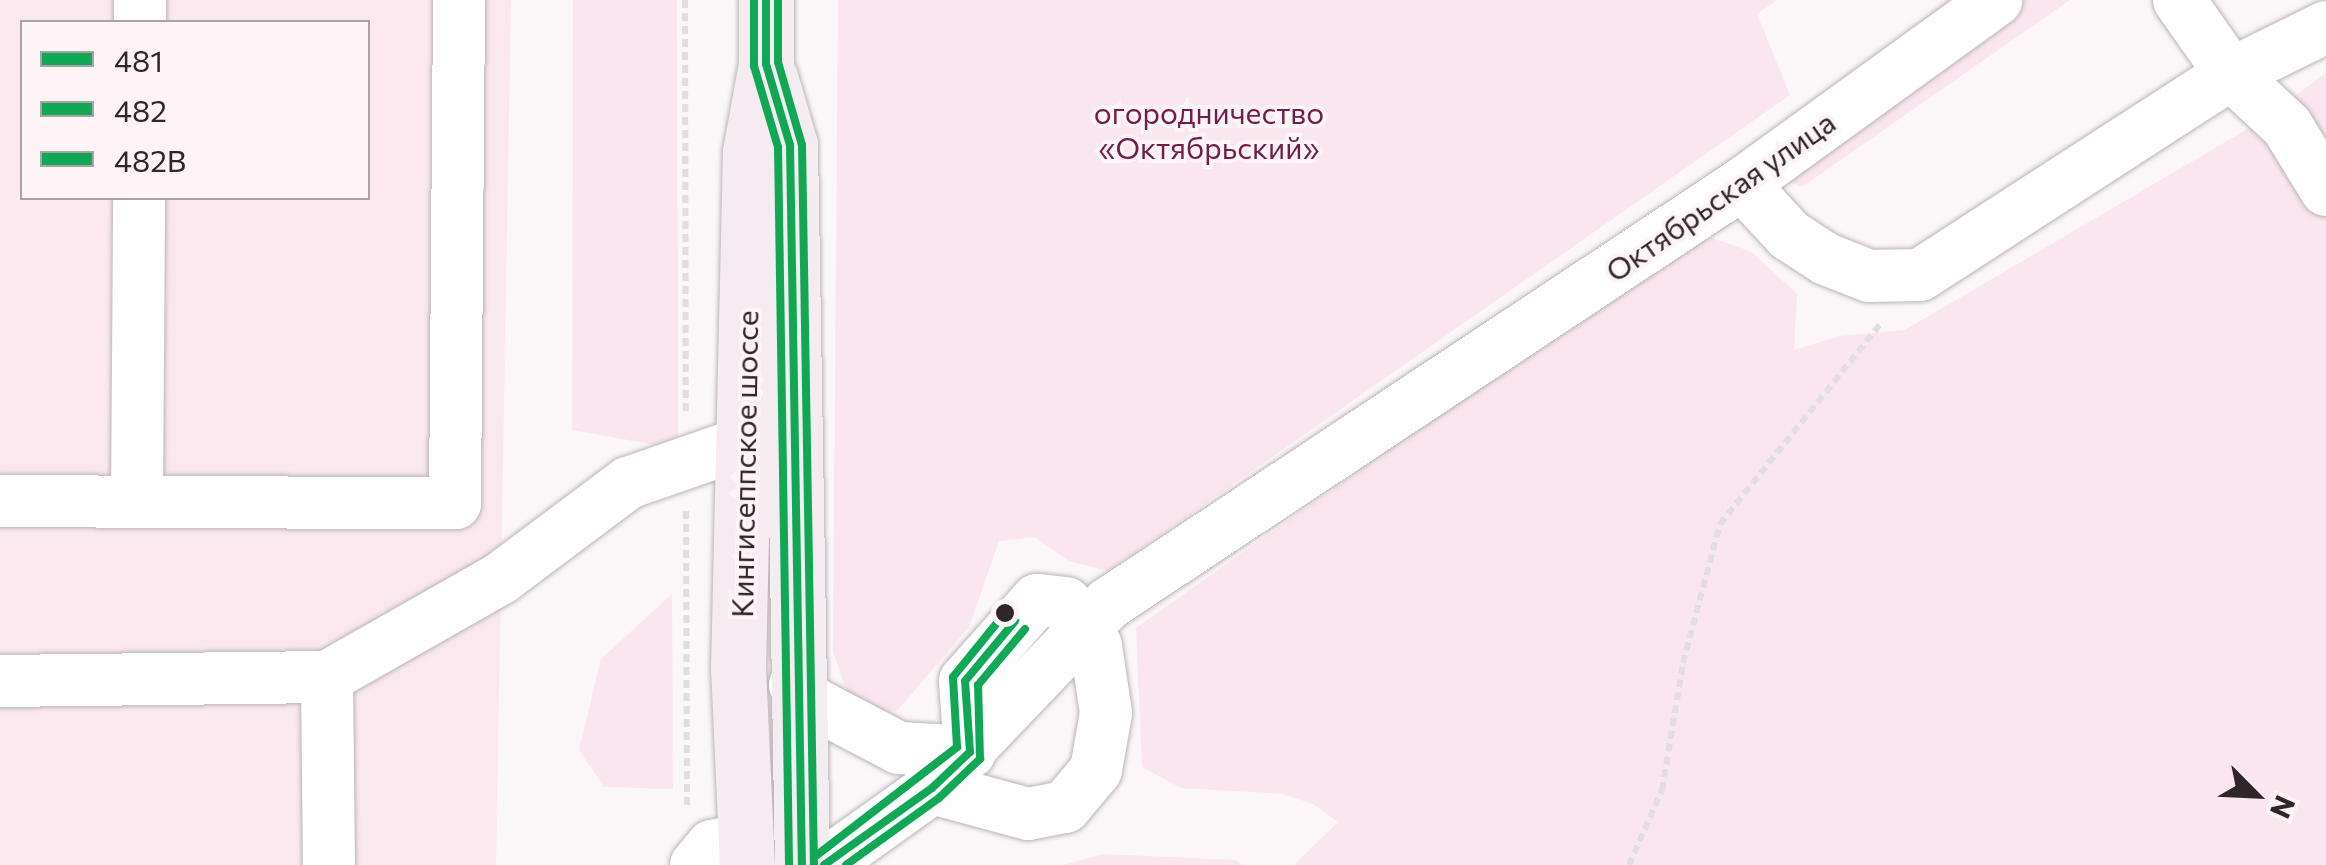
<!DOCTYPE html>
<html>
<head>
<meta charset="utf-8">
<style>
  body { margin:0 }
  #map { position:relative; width:2326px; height:865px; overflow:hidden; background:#fbf6f8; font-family:Commissioner,sans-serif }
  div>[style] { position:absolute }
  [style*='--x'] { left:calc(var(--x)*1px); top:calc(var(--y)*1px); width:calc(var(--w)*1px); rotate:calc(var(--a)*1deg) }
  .built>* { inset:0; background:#f9e9ef }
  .green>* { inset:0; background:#fae6ee }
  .path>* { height:6px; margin-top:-3px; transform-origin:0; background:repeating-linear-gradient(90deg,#e1dedf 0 8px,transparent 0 13px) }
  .roads { filter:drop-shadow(0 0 2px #bbb5b7) drop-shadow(0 0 2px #bbb5b7) }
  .minor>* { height:52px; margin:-26px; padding:0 26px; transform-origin:26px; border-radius:26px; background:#fefefe }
  .highway>* { height:55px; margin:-27.5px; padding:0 27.5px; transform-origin:27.5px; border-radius:27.5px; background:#f4ecf0 }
  .bus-1>* { height:8px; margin:-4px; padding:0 4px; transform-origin:4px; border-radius:4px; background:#10a855 }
  .bus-2>* { height:8px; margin:-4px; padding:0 4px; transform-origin:4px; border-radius:4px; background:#10a855 }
  .bus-3>* { height:8px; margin:-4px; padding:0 4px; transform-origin:4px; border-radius:4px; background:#10a855 }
  .bus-4>* { height:8px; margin:-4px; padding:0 4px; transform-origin:4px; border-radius:4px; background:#10a855 }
  .bus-5>* { height:8px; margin:-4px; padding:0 4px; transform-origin:4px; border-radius:4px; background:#10a855 }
  .bus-6>* { height:8px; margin:-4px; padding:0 4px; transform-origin:4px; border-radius:4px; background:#10a855 }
  .dots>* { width:28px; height:28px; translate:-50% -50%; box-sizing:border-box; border:5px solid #fdf4f7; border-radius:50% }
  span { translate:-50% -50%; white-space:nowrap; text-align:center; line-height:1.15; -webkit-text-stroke:8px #fdf4f7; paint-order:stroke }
  .park-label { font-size:30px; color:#721c49 }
  .street-label { font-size:30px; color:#2f262a }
  .legend { position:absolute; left:20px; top:20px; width:350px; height:180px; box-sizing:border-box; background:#fdf4f7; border:2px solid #aba2a5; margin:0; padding:12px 18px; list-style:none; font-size:30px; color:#2f262a }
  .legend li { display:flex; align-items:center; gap:20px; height:50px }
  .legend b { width:50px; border:2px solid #aba2a5 }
  .north { position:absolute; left:2206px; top:745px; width:100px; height:100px; -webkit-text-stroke:8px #fdf4f7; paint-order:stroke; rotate:114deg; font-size:28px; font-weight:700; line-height:40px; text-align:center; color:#2f262a }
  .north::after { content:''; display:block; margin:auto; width:35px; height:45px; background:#2f262a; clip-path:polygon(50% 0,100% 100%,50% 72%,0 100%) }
</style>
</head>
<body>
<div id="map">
  <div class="built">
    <i style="clip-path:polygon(evenodd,0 0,511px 0,496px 865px,0 865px,0 0,22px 22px,368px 22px,368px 198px,22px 198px,22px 22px)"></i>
  </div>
  <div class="green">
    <i style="clip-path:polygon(573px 0,677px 0,678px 449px,572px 430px)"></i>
    <i style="clip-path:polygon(838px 0,1777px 0,1757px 14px,1790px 95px,1109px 571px,1069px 561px,1035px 537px,999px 541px,969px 627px,897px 711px,879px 710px,847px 692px,833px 652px)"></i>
    <i style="clip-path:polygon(1949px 0,2070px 0,1802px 187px,1779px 177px,1783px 126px)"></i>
    <i style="clip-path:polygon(2326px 73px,2326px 865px,1294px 865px,1338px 822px,1313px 804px,1283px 794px,1181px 788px,1142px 767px,1136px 628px,1696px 232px,1752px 252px,1797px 294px,1794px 350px,1840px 336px,1905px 330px,2256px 124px)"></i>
    <i style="clip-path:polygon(672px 594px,673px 789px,604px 787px,579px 750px,601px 659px)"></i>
    <i style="clip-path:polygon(1103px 854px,1235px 860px,1243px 865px,1064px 865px)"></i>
  </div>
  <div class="path">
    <i style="--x:685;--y:0;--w:414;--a:89.9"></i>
    <i style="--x:686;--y:511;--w:298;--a:89.8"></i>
    <i style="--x:1629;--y:865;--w:82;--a:-66.3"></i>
    <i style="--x:1662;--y:790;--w:129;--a:-80.6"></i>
    <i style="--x:1683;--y:663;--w:144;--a:-75.1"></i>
    <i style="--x:1720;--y:524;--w:259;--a:-51.3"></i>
  </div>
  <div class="roads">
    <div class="minor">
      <i style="--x:2179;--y:0;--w:90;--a:54.9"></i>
      <i style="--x:2231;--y:74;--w:76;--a:42.9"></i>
      <i style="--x:2287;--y:126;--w:75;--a:58.6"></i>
      <i style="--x:140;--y:22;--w:22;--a:-90"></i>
      <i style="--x:1742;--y:184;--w:69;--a:47.3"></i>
      <i style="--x:1789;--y:235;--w:44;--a:33"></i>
      <i style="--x:1826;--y:259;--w:46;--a:21.6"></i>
      <i style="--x:1869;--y:276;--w:51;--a:-1.1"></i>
      <i style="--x:1920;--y:275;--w:370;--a:-32.9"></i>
      <i style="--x:2231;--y:74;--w:106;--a:-26.3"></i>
      <i style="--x:0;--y:501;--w:455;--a:0.3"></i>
      <i style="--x:455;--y:503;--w:503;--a:-89.54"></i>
      <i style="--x:137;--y:501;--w:303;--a:-89.6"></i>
      <i style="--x:327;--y:677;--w:200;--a:-29.6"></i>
      <i style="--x:501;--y:578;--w:159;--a:-36.8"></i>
      <i style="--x:628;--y:483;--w:125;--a:-19.2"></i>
      <i style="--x:0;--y:681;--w:327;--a:-0.7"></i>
      <i style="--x:327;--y:677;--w:188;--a:89.4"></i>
      <i style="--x:795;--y:685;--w:25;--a:45"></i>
      <i style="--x:813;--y:703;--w:97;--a:27.6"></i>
      <i style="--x:899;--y:748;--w:71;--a:3.2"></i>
      <i style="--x:932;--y:788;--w:99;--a:15.2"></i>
      <i style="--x:1028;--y:814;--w:38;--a:-11"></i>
      <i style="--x:1065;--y:807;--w:48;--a:-50"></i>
      <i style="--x:1096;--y:770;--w:58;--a:-80"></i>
      <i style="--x:1106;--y:713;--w:68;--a:-98.5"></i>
      <i style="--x:1096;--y:646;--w:52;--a:-124.9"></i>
      <i style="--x:1066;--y:603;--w:29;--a:-174"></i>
      <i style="--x:1037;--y:600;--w:108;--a:131.6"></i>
      <i style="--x:965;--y:681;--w:71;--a:86"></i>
      <i style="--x:696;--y:865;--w:25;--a:-50"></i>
      <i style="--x:712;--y:846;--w:32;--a:-11"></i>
      <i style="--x:824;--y:865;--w:133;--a:-35.5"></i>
      <i style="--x:932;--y:788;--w:255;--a:-46.3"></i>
      <i style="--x:1108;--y:604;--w:760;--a:-33.52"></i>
      <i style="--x:1742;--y:184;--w:314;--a:-35.9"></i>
    </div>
    <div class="highway">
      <i style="--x:770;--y:77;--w:71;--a:73.6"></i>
      <i style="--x:790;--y:145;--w:720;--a:89.05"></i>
      <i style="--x:747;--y:865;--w:197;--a:-92.6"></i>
      <i style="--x:738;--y:668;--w:516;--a:-88.67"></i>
      <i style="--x:750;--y:152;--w:89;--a:-79.7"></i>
      <i style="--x:766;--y:64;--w:64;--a:-90"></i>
    </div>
  </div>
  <div class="bus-1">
    <i style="--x:766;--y:0;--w:64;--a:90"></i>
    <i style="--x:766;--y:64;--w:84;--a:73.5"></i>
    <i style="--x:790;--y:145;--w:720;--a:89.05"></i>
  </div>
  <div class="bus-2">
    <i style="--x:754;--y:0;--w:66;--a:90"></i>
    <i style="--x:754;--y:66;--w:84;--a:73.5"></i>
    <i style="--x:778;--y:147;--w:718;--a:89.12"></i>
  </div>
  <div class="bus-3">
    <i style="--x:778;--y:0;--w:62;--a:90"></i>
    <i style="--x:778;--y:62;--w:86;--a:73.9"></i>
    <i style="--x:802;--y:145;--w:720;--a:89.05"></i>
  </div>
  <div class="bus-4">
    <i style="--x:824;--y:865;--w:133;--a:-35.5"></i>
    <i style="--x:932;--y:788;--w:52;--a:-43.5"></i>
    <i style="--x:970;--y:752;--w:71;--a:-94"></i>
    <i style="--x:965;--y:681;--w:78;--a:-50.2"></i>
  </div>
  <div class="bus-5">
    <i style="--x:846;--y:865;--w:115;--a:-35.8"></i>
    <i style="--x:939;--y:798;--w:57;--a:-43.6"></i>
    <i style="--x:980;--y:759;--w:74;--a:-91.5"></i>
    <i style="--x:978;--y:685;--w:73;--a:-50"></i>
  </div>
  <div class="bus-6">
    <i style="--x:817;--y:855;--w:177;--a:-37.6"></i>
    <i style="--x:957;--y:747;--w:70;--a:-93.3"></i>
    <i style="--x:953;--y:677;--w:82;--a:-50.9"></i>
  </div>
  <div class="dots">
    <i style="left:1005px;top:613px;background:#2f262a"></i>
  </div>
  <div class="park-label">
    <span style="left:1209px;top:129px">огородничество<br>«Октябрьский»</span>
  </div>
  <div class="street-label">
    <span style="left:1720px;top:196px;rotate:-35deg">Октябрьская улица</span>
    <span style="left:744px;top:464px;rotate:-89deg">Кингисеппское шоссе</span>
  </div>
  <ul class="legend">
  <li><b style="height:12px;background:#10a855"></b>481</li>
  <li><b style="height:12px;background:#10a855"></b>482</li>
  <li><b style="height:12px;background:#10a855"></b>482В</li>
  </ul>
  <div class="north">N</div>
</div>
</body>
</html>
